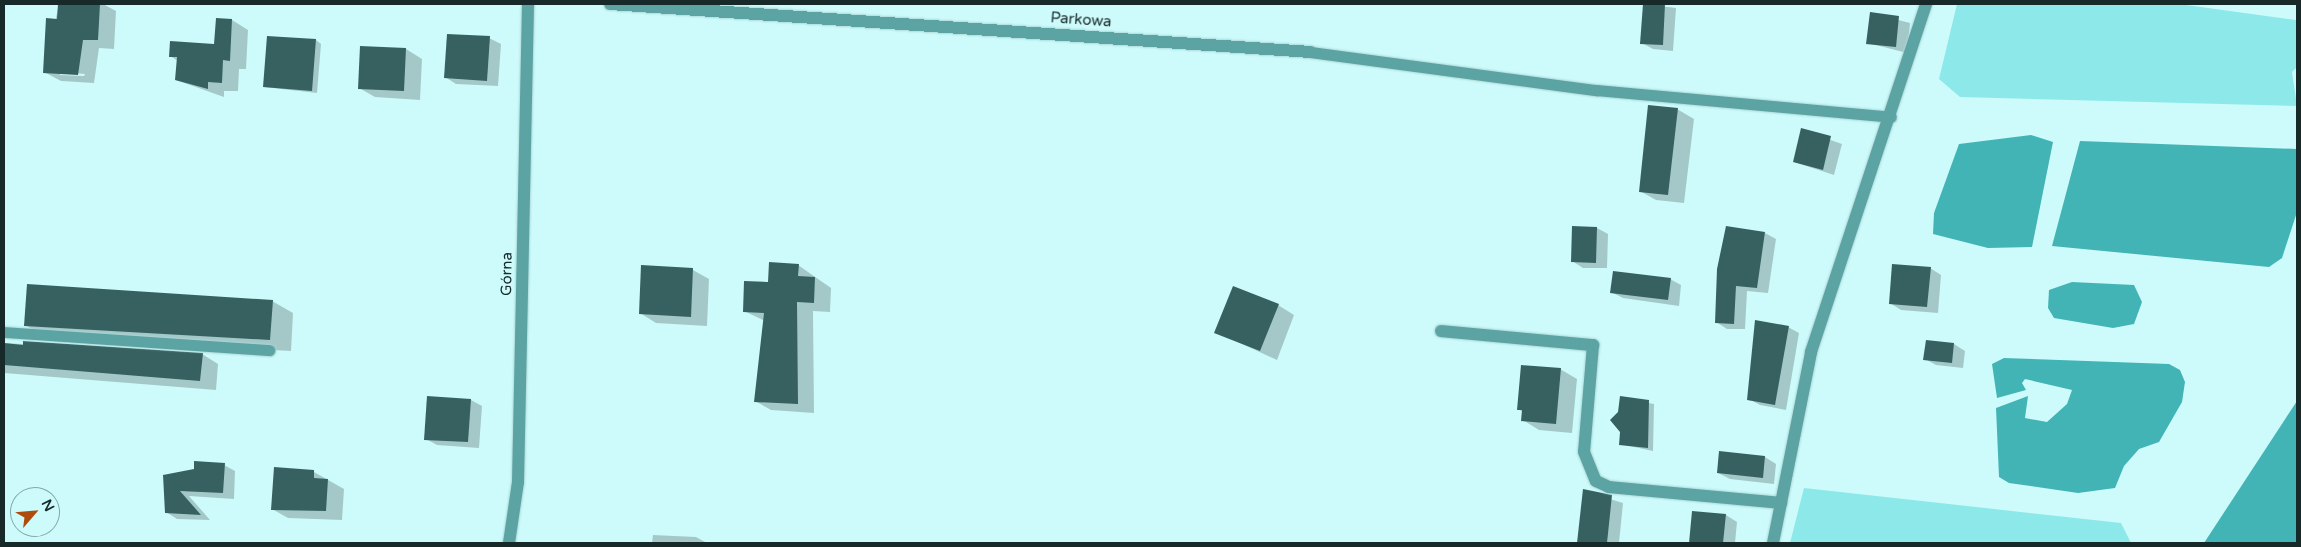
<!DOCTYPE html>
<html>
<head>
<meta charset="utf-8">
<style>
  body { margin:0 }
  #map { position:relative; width:2301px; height:547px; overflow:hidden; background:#cdfbfb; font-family:"Varela Round",sans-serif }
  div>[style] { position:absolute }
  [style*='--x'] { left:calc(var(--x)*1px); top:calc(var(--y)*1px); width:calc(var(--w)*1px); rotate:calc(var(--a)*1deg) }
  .green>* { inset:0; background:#8de9e9 }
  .water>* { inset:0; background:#43b4b5 }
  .shadow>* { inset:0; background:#0003 }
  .building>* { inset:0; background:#376161 }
  .roads { filter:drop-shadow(0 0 1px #acd5d5) drop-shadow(0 0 1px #acd5d5) }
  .service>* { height:11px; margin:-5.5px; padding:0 5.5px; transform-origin:5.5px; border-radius:5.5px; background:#5ca3a4 }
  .minor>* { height:12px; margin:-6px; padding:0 6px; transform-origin:6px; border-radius:6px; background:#5ca3a4 }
  .tertiary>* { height:12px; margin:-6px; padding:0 6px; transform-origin:6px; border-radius:6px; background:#5ca3a4 }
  span { translate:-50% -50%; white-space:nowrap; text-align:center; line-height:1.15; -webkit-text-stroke:5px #cdfbfb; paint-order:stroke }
  .street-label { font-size:15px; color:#18292a }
  .frame { position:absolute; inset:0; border:5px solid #18292a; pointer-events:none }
  .north { position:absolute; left:10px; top:487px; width:50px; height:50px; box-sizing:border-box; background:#cdfbfb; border:1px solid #85a7a7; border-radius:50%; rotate:63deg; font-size:14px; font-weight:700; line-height:20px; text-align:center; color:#18292a }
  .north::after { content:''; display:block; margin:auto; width:18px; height:22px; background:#ad4c0c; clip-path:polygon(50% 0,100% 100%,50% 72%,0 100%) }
</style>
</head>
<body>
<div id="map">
  <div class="green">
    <i style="clip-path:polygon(1957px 4px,2179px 4px,2296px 20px,2297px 67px,2292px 72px,2297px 106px,1960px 97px,1939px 79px)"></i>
    <i style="clip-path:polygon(1804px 488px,2121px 523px,2131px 543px,1790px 543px)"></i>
  </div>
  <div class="water">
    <i style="clip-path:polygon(2031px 135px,2053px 142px,2032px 247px,1988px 248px,1933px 234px,1934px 213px,1959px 144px)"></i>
    <i style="clip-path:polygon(2080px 141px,2297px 149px,2297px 212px,2282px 258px,2269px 267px,2052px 246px)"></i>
    <i style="clip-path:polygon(2072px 282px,2134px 285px,2142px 302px,2134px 324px,2113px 328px,2054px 318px,2048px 308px,2049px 290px)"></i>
    <i style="clip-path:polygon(2004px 358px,2169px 364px,2180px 370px,2185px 382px,2182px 402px,2159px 442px,2139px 449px,2124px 466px,2115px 488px,2078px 493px,2009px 483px,1999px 477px,1996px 408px,2028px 396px,2025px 418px,2047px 422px,2067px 404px,2072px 390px,2025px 379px,2022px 383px,2026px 390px,1997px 398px,1992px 364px)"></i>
    <i style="clip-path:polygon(2297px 401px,2297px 543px,2204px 543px)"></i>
  </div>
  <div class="shadow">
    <i style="clip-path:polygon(evenodd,59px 4px,103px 4px,116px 11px,114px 49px,99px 48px,94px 83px,61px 81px,44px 72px,59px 4px,60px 72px,85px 74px,84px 76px,60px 75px,60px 72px)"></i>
    <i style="clip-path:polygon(1644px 4px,1676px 8px,1673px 51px,1653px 49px,1642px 43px)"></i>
    <i style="clip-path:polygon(1871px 13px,1910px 23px,1907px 53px,1868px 43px)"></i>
    <i style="clip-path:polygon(232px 20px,248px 30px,246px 69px,239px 69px,238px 91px,224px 91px,224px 97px,176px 80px,178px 61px,170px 56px,215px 45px)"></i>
    <i style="clip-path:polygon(489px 38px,501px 44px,498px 86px,456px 84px,445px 77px)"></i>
    <i style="clip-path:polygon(316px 40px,321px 44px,317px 93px,264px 87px)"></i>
    <i style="clip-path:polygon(406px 49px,422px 59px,420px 100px,375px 97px,359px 88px)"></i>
    <i style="clip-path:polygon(1677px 109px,1694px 119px,1684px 203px,1656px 200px,1640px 191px)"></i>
    <i style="clip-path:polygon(1802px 130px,1842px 144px,1834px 175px,1794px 162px)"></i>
    <i style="clip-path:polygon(1574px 227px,1597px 228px,1608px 234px,1607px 268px,1583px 268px,1572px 261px)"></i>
    <i style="clip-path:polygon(1765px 233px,1776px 239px,1768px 293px,1747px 291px,1745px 329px,1727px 329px,1716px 322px)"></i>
    <i style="clip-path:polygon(798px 265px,831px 288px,830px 312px,813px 311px,814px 413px,771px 410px,755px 401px,765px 321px,744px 311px,769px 283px)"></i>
    <i style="clip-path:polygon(643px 267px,693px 270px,709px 279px,707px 326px,656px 323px,640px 313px)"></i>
    <i style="clip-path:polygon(1930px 268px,1941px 275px,1938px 313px,1901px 310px,1890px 303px)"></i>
    <i style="clip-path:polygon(1670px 279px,1681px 285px,1679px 306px,1623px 298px,1611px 292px)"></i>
    <i style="clip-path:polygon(272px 301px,293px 313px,291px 351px,46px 337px,25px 325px)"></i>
    <i style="clip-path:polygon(1278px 305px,1294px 315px,1277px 360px,1216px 332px)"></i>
    <i style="clip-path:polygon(1788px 327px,1799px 333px,1786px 410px,1760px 405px,1749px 399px)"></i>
    <i style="clip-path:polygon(4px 343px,202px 354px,218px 364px,216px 390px,4px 373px)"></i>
    <i style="clip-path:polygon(1954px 344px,1965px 351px,1963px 368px,1936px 365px,1925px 359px)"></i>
    <i style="clip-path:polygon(1560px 369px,1577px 379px,1572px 433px,1539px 430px,1523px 420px,1523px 412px,1518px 409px)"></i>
    <i style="clip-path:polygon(1621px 398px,1654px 404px,1653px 451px,1620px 444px)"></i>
    <i style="clip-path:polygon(471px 400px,482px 406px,479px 448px,437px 445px,426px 439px)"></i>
    <i style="clip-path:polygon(1721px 452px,1765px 457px,1776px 464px,1774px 484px,1730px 479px,1718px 473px)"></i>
    <i style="clip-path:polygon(224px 465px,235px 471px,234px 499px,189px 496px,210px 520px,177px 519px,166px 512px,165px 476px)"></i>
    <i style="clip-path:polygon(314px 472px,344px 489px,342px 520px,288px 518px,272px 509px)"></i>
    <i style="clip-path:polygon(1584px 491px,1623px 503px,1619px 543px,1578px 543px)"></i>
    <i style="clip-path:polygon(1694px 512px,1726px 515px,1737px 522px,1735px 543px,1691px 543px)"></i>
    <i style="clip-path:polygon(653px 535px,696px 537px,707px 543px,652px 543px)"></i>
  </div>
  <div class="building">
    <i style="clip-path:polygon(58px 4px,100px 4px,98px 40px,83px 40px,78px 75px,43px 73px,46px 18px,57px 19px)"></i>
    <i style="clip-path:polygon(1643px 4px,1665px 4px,1663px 45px,1640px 44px)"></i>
    <i style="clip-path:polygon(1870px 12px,1899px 16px,1896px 47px,1866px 44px)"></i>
    <i style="clip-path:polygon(216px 18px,232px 19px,230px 61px,223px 60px,222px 83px,208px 82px,208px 89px,175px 80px,177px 57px,169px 57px,170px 41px,214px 44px)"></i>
    <i style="clip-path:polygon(447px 34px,490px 36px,487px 81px,444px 78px)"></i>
    <i style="clip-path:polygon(267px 36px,316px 39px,312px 91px,263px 87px)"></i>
    <i style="clip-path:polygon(360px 46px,406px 48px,404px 91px,358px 89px)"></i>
    <i style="clip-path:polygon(1648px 105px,1678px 108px,1668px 195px,1639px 192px)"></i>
    <i style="clip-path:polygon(1801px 128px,1831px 136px,1823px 170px,1793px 162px)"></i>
    <i style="clip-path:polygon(1572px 226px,1597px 227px,1596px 263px,1571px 262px)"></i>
    <i style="clip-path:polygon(1726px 226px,1765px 232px,1757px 288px,1736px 286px,1734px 324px,1715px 323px,1717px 269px)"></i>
    <i style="clip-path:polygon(769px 262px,799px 264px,798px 276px,815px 277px,814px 303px,797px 302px,798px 404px,754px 402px,764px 313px,743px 312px,744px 281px,768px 282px)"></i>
    <i style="clip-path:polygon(1892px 264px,1931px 267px,1927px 307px,1889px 304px)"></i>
    <i style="clip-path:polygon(641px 265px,693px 268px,691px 317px,639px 314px)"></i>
    <i style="clip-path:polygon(1613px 271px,1671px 278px,1668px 300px,1610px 293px)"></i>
    <i style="clip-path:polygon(27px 284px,273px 300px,270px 340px,24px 326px)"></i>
    <i style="clip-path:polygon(1233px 286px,1279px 304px,1260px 351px,1214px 333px)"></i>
    <i style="clip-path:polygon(1755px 320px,1789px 326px,1775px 405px,1747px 400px)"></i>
    <i style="clip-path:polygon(1926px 340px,1954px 343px,1952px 363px,1923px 360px)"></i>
    <i style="clip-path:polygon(23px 341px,203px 353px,200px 381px,4px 365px,4px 343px,23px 345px)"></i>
    <i style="clip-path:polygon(1521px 365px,1561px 368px,1556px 424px,1521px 421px,1522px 410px,1517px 410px)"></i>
    <i style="clip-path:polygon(427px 396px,471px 399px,468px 442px,424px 440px)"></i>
    <i style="clip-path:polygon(1620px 396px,1649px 400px,1648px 448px,1619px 445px,1620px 432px,1610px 420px,1618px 412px)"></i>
    <i style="clip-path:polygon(1719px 451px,1765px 456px,1763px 478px,1717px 473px)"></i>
    <i style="clip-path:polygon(194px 461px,225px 463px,223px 493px,180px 491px,201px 515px,165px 513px,163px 475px,194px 469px)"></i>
    <i style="clip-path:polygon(274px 467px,314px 470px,314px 478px,328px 479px,326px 511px,271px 510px)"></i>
    <i style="clip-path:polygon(1583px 489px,1612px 495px,1607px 543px,1577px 543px)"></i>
    <i style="clip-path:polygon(1692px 511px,1726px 514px,1723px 543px,1689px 543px)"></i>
  </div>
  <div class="roads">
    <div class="service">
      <i style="--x:1310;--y:52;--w:289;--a:7.6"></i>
      <i style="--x:1596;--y:90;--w:296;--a:5.2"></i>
      <i style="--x:4;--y:332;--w:266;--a:3.9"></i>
    </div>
    <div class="minor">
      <i style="--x:610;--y:4;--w:702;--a:3.92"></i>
      <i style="--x:1441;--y:331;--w:153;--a:5.3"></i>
      <i style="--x:1593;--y:345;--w:107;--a:94.8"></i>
      <i style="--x:1584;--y:452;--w:31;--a:68"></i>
      <i style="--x:1596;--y:481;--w:14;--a:25"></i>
      <i style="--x:1609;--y:487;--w:173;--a:5.3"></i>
      <i style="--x:509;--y:543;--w:62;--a:-81.6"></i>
      <i style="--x:518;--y:482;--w:478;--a:-88.8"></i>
    </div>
    <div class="tertiary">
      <i style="--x:1773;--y:543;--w:195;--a:-78.7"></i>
      <i style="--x:1811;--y:352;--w:367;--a:-71.7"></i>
    </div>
  </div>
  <div class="street-label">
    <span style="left:1081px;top:20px;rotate:4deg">Parkowa</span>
    <span style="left:507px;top:274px;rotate:-89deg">Górna</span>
  </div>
  <div class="frame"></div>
  <div class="north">N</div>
</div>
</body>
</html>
